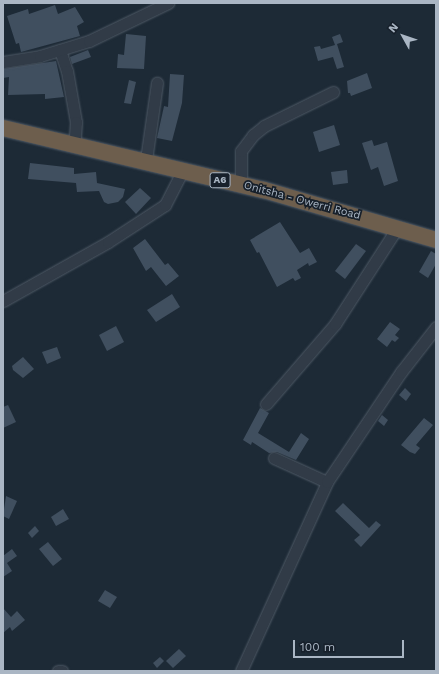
<!DOCTYPE html>
<html>
<head>
<meta charset="utf-8">
<style>
  body { margin:0 }
  #map { position:relative; width:439px; height:674px; overflow:hidden; background:#1d2a36; font-family:"Work Sans",sans-serif }
  div>[style] { position:absolute }
  [style*='--x'] { left:calc(var(--x)*1px); top:calc(var(--y)*1px); width:calc(var(--w)*1px); rotate:calc(var(--a)*1deg) }
  .building>* { inset:0; background:#404f5f }
  .roads { filter:drop-shadow(0 0 1px #4e5965) drop-shadow(0 0 1px #4e5965) }
  .minor>* { height:11px; margin:-5.5px; padding:0 5.5px; transform-origin:5.5px; border-radius:5.5px; background:#313b47 }
  .highway>* { height:16px; margin:-8px; padding:0 8px; transform-origin:8px; border-radius:8px; background:#6d5e4d }
  span { translate:-50% -50%; white-space:nowrap; text-align:center; line-height:1.15; -webkit-text-stroke:3.5px #17202b; paint-order:stroke }
  .shield-label span { padding:1px 3px; background:#17202b; border:1px solid; border-radius:3px; -webkit-text-stroke-width:0 }
  .shield-label { font-size:10px; color:#aab6c4; font-weight:700 }
  .street-label { font-size:11px; color:#aab6c4 }
  .frame { position:absolute; inset:0; border:4px solid #aab6c4; pointer-events:none }
  .north { position:absolute; left:383px; top:16px; width:40px; height:40px; -webkit-text-stroke:3px #17202b; paint-order:stroke; rotate:310deg; font-size:11px; font-weight:700; line-height:16px; text-align:center; color:#aab6c4 }
  .north::after { content:''; display:block; margin:auto; width:14px; height:18px; background:#aab6c4; clip-path:polygon(50% 0,100% 100%,50% 72%,0 100%) }
  .scale { position:absolute; left:293px; top:640px; width:111px; height:18px; box-sizing:border-box; border:2px solid #aab6c4; border-top:0; padding-left:5px; font-size:12px; line-height:14px; white-space:nowrap; color:#aab6c4; -webkit-text-stroke:3px #17202b; paint-order:stroke }
</style>
</head>
<body>
<div id="map">
  <div class="building">
    <i style="clip-path:polygon(55px 5px,58px 14px,75px 7px,84px 22px,77px 26px,80px 36px,21px 52px,19px 43px,16px 44px,7px 16px,28px 9px,29px 14px)"></i>
    <i style="clip-path:polygon(126px 34px,146px 36px,144px 69px,117px 68px,118px 54px,124px 55px)"></i>
    <i style="clip-path:polygon(340px 34px,343px 42px,337px 44px,344px 67px,337px 69px,333px 57px,318px 61px,314px 47px,320px 46px,321px 49px,335px 45px,332px 37px)"></i>
    <i style="clip-path:polygon(88px 50px,91px 57px,72px 64px,70px 57px)"></i>
    <i style="clip-path:polygon(56px 61px,64px 97px,45px 99px,45px 94px,8px 95px,9px 77px,3px 78px,3px 69px)"></i>
    <i style="clip-path:polygon(367px 73px,372px 88px,351px 96px,350px 93px,348px 93px,347px 81px)"></i>
    <i style="clip-path:polygon(170px 74px,184px 75px,182px 103px,172px 141px,157px 138px,164px 106px,168px 107px)"></i>
    <i style="clip-path:polygon(129px 80px,136px 82px,131px 104px,124px 103px)"></i>
    <i style="clip-path:polygon(334px 125px,340px 145px,319px 152px,313px 132px)"></i>
    <i style="clip-path:polygon(372px 140px,374px 146px,387px 142px,398px 181px,384px 186px,378px 167px,371px 170px,362px 143px)"></i>
    <i style="clip-path:polygon(30px 163px,74px 168px,74px 174px,96px 172px,97px 183px,125px 189px,123px 197px,118px 202px,108px 204px,104px 202px,99px 191px,77px 192px,76px 183px,28px 179px)"></i>
    <i style="clip-path:polygon(347px 170px,348px 183px,333px 185px,331px 172px)"></i>
    <i style="clip-path:polygon(140px 188px,151px 198px,136px 214px,125px 202px)"></i>
    <i style="clip-path:polygon(280px 222px,300px 253px,309px 248px,317px 262px,309px 266px,308px 263px,297px 270px,301px 278px,295px 281px,293px 278px,277px 287px,259px 252px,257px 253px,250px 240px)"></i>
    <i style="clip-path:polygon(145px 239px,165px 265px,168px 263px,179px 276px,166px 286px,151px 267px,146px 271px,133px 248px)"></i>
    <i style="clip-path:polygon(356px 244px,366px 251px,345px 279px,335px 271px)"></i>
    <i style="clip-path:polygon(431px 251px,436px 254px,436px 264px,428px 278px,419px 272px)"></i>
    <i style="clip-path:polygon(172px 294px,180px 307px,156px 322px,147px 310px)"></i>
    <i style="clip-path:polygon(390px 322px,400px 329px,395px 335px,399px 338px,395px 342px,392px 340px,387px 347px,377px 339px)"></i>
    <i style="clip-path:polygon(116px 326px,124px 342px,107px 351px,99px 335px)"></i>
    <i style="clip-path:polygon(57px 347px,61px 358px,47px 364px,42px 352px)"></i>
    <i style="clip-path:polygon(23px 357px,34px 369px,23px 378px,13px 370px,12px 366px)"></i>
    <i style="clip-path:polygon(405px 388px,411px 394px,406px 401px,399px 395px)"></i>
    <i style="clip-path:polygon(8px 405px,16px 422px,3px 428px,3px 407px)"></i>
    <i style="clip-path:polygon(260px 408px,269px 413px,258px 433px,289px 452px,301px 433px,309px 439px,296px 460px,277px 452px,269px 453px,252px 442px,251px 445px,243px 440px)"></i>
    <i style="clip-path:polygon(382px 415px,388px 420px,384px 426px,378px 421px)"></i>
    <i style="clip-path:polygon(424px 418px,433px 425px,416px 445px,420px 448px,415px 454px,410px 452px,401px 445px)"></i>
    <i style="clip-path:polygon(6px 496px,17px 501px,9px 519px,3px 516px)"></i>
    <i style="clip-path:polygon(343px 503px,369px 528px,376px 521px,381px 525px,361px 547px,354px 540px,360px 535px,335px 511px)"></i>
    <i style="clip-path:polygon(63px 509px,69px 519px,56px 526px,51px 517px)"></i>
    <i style="clip-path:polygon(35px 526px,39px 531px,32px 538px,28px 533px)"></i>
    <i style="clip-path:polygon(48px 542px,62px 559px,53px 566px,39px 549px)"></i>
    <i style="clip-path:polygon(12px 549px,17px 556px,7px 563px,12px 571px,3px 577px,3px 556px)"></i>
    <i style="clip-path:polygon(105px 590px,117px 597px,110px 608px,98px 601px)"></i>
    <i style="clip-path:polygon(3px 608px,11px 617px,17px 611px,25px 620px,12px 631px,10px 627px,3px 633px)"></i>
    <i style="clip-path:polygon(179px 649px,186px 656px,173px 668px,166px 661px)"></i>
    <i style="clip-path:polygon(160px 657px,164px 661px,157px 668px,153px 663px)"></i>
  </div>
  <div class="roads">
    <div class="minor">
      <i style="--x:60;--y:50;--w:22;--a:72"></i>
      <i style="--x:67;--y:71;--w:52;--a:80"></i>
      <i style="--x:76;--y:122;--w:15;--a:94"></i>
      <i style="--x:3;--y:62;--w:37;--a:-9"></i>
      <i style="--x:40;--y:56;--w:51;--a:-17"></i>
      <i style="--x:89;--y:41;--w:88;--a:-25.7"></i>
      <i style="--x:147;--y:153;--w:71;--a:-81.9"></i>
      <i style="--x:241;--y:176;--w:25;--a:-90"></i>
      <i style="--x:241;--y:151;--w:20;--a:-53"></i>
      <i style="--x:253;--y:135;--w:14;--a:-39"></i>
      <i style="--x:264;--y:126;--w:77;--a:-26.2"></i>
      <i style="--x:3;--y:301;--w:120;--a:-29.3"></i>
      <i style="--x:108;--y:242;--w:68;--a:-33"></i>
      <i style="--x:165;--y:205;--w:38;--a:-63"></i>
      <i style="--x:266;--y:404;--w:106;--a:-49.2"></i>
      <i style="--x:335;--y:324;--w:114;--a:-57.1"></i>
      <i style="--x:274;--y:458;--w:58;--a:24.4"></i>
      <i style="--x:58;--y:671;--w:4;--a:0"></i>
      <i style="--x:241;--y:671;--w:208;--a:-65.5"></i>
      <i style="--x:327;--y:482;--w:133;--a:-56.1"></i>
      <i style="--x:401;--y:372;--w:57;--a:-52.1"></i>
    </div>
    <div class="highway">
      <i style="--x:3;--y:128;--w:268;--a:13.4"></i>
      <i style="--x:264;--y:190;--w:179;--a:16.2"></i>
    </div>
  </div>
  <div class="shield-label">
    <span style="left:220px;top:180px">A6</span>
  </div>
  <div class="street-label">
    <span style="left:302px;top:201px;rotate:15deg">Onitsha - Owerri Road</span>
  </div>
  <div class="frame"></div>
  <div class="north">N</div>
  <div class="scale">100 m</div>
</div>
</body>
</html>
